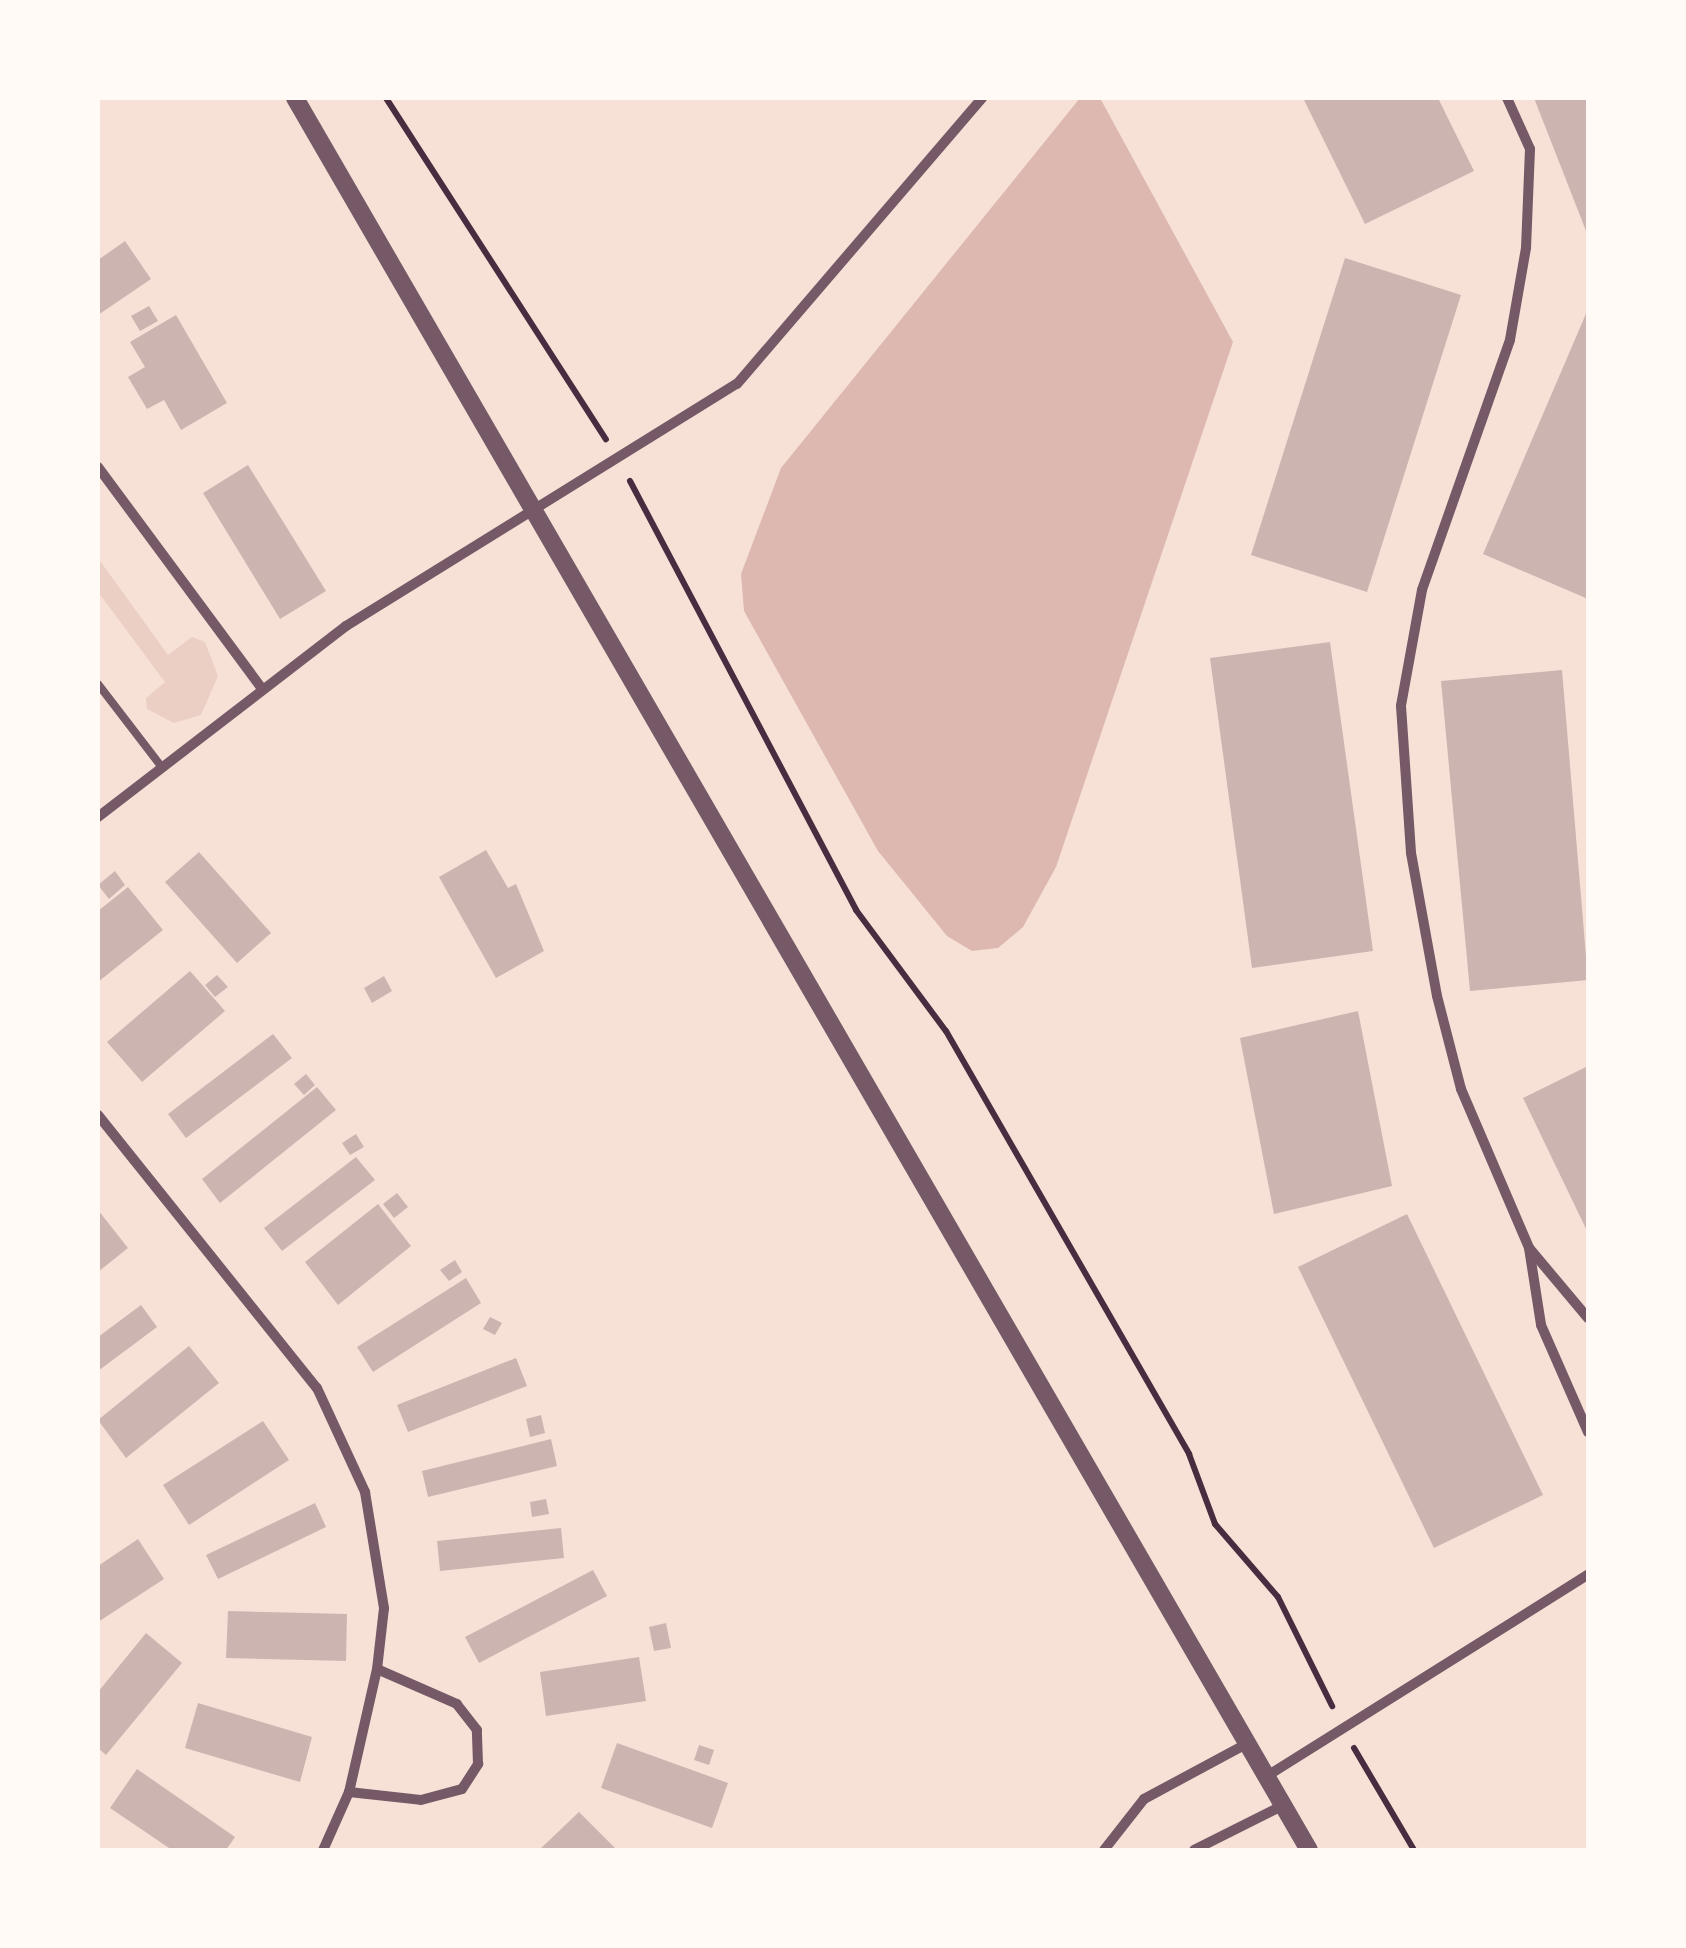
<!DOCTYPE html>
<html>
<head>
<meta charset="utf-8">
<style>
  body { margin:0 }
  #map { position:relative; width:1686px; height:1948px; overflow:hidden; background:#f7e1d7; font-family:"Fira Sans",sans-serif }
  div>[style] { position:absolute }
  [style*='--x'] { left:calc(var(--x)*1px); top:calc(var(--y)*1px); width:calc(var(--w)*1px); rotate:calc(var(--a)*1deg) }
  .green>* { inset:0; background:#ebcfc5 }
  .water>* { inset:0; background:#dcb8b0 }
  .building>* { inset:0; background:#ccb4b1 }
  .path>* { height:6px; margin:-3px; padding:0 3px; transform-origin:3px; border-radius:3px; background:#4a2c40 }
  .service>* { height:8px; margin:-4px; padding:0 4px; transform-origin:4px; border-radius:4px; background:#755966 }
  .minor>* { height:10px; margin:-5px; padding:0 5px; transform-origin:5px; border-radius:5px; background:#755966 }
  .tertiary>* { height:18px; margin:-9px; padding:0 9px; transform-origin:9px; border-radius:9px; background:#755966 }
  span { translate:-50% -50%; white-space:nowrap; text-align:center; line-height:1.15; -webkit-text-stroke:8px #fffaf5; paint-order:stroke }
  .frame { position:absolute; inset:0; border:100px solid #fffaf5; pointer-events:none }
</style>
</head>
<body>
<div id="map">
  <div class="green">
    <i style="clip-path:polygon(98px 558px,168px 655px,192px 637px,205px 642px,218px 676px,201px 715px,174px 723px,147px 709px,146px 698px,165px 682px,98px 592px)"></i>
  </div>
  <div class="water">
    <i style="clip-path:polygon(1080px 98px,1100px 98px,1233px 342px,1056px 867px,1023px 927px,998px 948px,972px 951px,947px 936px,878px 851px,744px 611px,741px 574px,781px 468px)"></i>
  </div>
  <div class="building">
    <i style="clip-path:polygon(1303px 98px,1438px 98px,1474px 171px,1365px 224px)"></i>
    <i style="clip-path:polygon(1534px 98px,1588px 98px,1588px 236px)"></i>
    <i style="clip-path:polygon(125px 241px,151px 279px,98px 315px,98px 260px)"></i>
    <i style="clip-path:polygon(1345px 258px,1461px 295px,1367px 592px,1251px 555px)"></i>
    <i style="clip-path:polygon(149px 306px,158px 321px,140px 331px,131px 316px)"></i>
    <i style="clip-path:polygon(1588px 309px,1588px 599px,1483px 554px)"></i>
    <i style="clip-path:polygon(176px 315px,227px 403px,181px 430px,164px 400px,147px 409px,128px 377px,145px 367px,130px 342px)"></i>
    <i style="clip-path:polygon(248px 465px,326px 591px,280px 619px,203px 493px)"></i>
    <i style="clip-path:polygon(1330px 642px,1373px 951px,1252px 968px,1210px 658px)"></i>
    <i style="clip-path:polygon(1562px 670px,1588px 980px,1470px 991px,1441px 681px)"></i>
    <i style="clip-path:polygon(486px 850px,508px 888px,516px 884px,544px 951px,496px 978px,439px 877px)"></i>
    <i style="clip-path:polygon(199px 852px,271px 933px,237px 963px,165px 882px)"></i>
    <i style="clip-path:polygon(115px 871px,125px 885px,109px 899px,98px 885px)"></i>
    <i style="clip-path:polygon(128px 887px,163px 930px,98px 982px,98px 911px)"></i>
    <i style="clip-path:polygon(190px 971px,225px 1011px,142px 1082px,107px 1042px)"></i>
    <i style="clip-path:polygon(217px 975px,228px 987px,215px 997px,205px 985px)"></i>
    <i style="clip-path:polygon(384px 976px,392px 991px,372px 1003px,364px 988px)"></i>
    <i style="clip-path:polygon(1358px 1011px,1392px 1186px,1274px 1214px,1240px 1038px)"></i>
    <i style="clip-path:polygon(273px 1034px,292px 1058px,186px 1138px,168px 1114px)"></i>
    <i style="clip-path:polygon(1588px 1066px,1588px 1233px,1523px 1098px)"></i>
    <i style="clip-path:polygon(306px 1074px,315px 1085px,304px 1095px,294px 1084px)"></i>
    <i style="clip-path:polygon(317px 1087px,336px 1110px,220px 1203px,202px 1179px)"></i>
    <i style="clip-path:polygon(356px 1134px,364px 1147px,350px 1155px,342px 1143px)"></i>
    <i style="clip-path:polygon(356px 1157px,375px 1180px,282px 1251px,264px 1228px)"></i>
    <i style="clip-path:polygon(397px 1193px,408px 1207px,394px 1218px,383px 1204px)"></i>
    <i style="clip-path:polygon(378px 1204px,411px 1246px,338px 1305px,305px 1262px)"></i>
    <i style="clip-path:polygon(98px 1210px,128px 1248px,98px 1272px)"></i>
    <i style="clip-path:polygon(1407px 1214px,1543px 1495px,1434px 1548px,1298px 1267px)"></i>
    <i style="clip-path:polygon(455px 1260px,462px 1272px,449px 1281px,440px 1270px)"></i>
    <i style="clip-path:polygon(466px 1278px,481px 1303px,373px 1372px,357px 1347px)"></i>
    <i style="clip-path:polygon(141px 1305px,157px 1327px,98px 1371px,98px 1337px)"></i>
    <i style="clip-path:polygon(490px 1317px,502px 1323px,495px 1335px,483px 1329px)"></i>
    <i style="clip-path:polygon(189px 1346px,219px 1383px,126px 1458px,98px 1420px)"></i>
    <i style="clip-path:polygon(516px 1358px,527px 1386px,408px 1432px,397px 1405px)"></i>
    <i style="clip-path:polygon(541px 1415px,545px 1433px,530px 1437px,526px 1419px)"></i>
    <i style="clip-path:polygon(263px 1421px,289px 1460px,189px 1525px,163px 1485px)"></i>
    <i style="clip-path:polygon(551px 1439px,557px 1466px,428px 1497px,422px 1471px)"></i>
    <i style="clip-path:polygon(546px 1499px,549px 1514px,532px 1517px,530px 1502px)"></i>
    <i style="clip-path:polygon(315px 1503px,326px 1527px,218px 1579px,206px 1555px)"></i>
    <i style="clip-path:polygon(561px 1528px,564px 1558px,440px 1571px,437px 1541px)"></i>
    <i style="clip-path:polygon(138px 1539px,164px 1579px,98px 1622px,98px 1566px)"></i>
    <i style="clip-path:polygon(593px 1570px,607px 1596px,479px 1663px,465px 1637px)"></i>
    <i style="clip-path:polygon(228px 1611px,347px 1614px,346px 1661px,226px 1658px)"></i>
    <i style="clip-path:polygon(666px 1623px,671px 1648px,654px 1651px,649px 1627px)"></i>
    <i style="clip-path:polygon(146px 1633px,182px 1663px,106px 1755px,98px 1748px,98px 1692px)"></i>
    <i style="clip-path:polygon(639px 1657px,646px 1701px,546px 1716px,540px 1672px)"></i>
    <i style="clip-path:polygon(198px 1703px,312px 1737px,300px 1782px,185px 1748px)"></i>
    <i style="clip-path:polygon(617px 1743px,728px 1783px,712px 1828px,601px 1788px)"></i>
    <i style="clip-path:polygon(699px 1745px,714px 1750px,709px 1765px,694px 1760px)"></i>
    <i style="clip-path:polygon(137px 1769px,235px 1837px,226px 1850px,172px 1850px,110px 1808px)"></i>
    <i style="clip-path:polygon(579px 1812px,617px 1850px,539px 1850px)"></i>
  </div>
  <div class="path">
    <i style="--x:386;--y:98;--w:406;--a:57.2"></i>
    <i style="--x:630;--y:481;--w:485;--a:62.2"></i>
    <i style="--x:856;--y:910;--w:151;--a:53.4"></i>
    <i style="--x:946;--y:1031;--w:488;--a:60.1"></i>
    <i style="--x:1189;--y:1454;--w:75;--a:69.6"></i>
    <i style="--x:1215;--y:1524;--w:96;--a:49.2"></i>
    <i style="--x:1278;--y:1597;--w:122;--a:63.6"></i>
    <i style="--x:1354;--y:1748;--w:118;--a:59.5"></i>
  </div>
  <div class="service">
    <i style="--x:98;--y:684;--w:103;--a:52.5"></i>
  </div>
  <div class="minor">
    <i style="--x:1507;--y:98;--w:56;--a:65.7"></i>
    <i style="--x:1530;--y:149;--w:99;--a:92.3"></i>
    <i style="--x:1526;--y:248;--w:93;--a:99.9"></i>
    <i style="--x:1510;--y:340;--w:265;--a:109.4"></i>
    <i style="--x:1422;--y:590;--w:118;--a:100.3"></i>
    <i style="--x:1401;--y:706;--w:147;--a:86.1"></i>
    <i style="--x:1411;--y:853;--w:145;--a:79.7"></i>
    <i style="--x:1437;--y:996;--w:96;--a:75.5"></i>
    <i style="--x:1461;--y:1089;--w:173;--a:66.8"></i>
    <i style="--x:1529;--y:1248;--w:78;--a:81.1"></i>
    <i style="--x:1541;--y:1325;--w:117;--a:66.3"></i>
    <i style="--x:98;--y:467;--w:277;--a:53.5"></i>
    <i style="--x:98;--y:817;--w:313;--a:-37.6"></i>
    <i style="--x:346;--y:626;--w:460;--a:-31.8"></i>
    <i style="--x:737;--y:384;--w:377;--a:-49.4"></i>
    <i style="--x:98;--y:1115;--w:350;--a:51.3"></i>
    <i style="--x:317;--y:1388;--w:115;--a:65.2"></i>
    <i style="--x:365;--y:1492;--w:118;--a:80.7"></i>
    <i style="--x:384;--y:1608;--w:61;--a:96.5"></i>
    <i style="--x:377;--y:1669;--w:126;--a:102.8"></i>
    <i style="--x:349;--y:1792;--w:64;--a:114.1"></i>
    <i style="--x:1530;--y:1249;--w:90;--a:50"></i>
    <i style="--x:1267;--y:1776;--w:379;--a:-32.1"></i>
    <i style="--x:349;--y:1792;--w:72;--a:6.3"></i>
    <i style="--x:421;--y:1800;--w:42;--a:-15"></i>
    <i style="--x:462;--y:1789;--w:30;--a:-57"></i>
    <i style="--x:478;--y:1764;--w:34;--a:-92"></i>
    <i style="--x:477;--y:1730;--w:33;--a:-128"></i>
    <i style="--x:457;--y:1704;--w:87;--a:-156.4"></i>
    <i style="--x:1104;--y:1850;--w:65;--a:-51.9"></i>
    <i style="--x:1144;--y:1799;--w:118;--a:-28.3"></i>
    <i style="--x:1194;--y:1850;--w:101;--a:-26.6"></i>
  </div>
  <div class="tertiary">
    <i style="--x:295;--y:98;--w:2024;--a:59.94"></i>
  </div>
  <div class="frame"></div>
</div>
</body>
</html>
